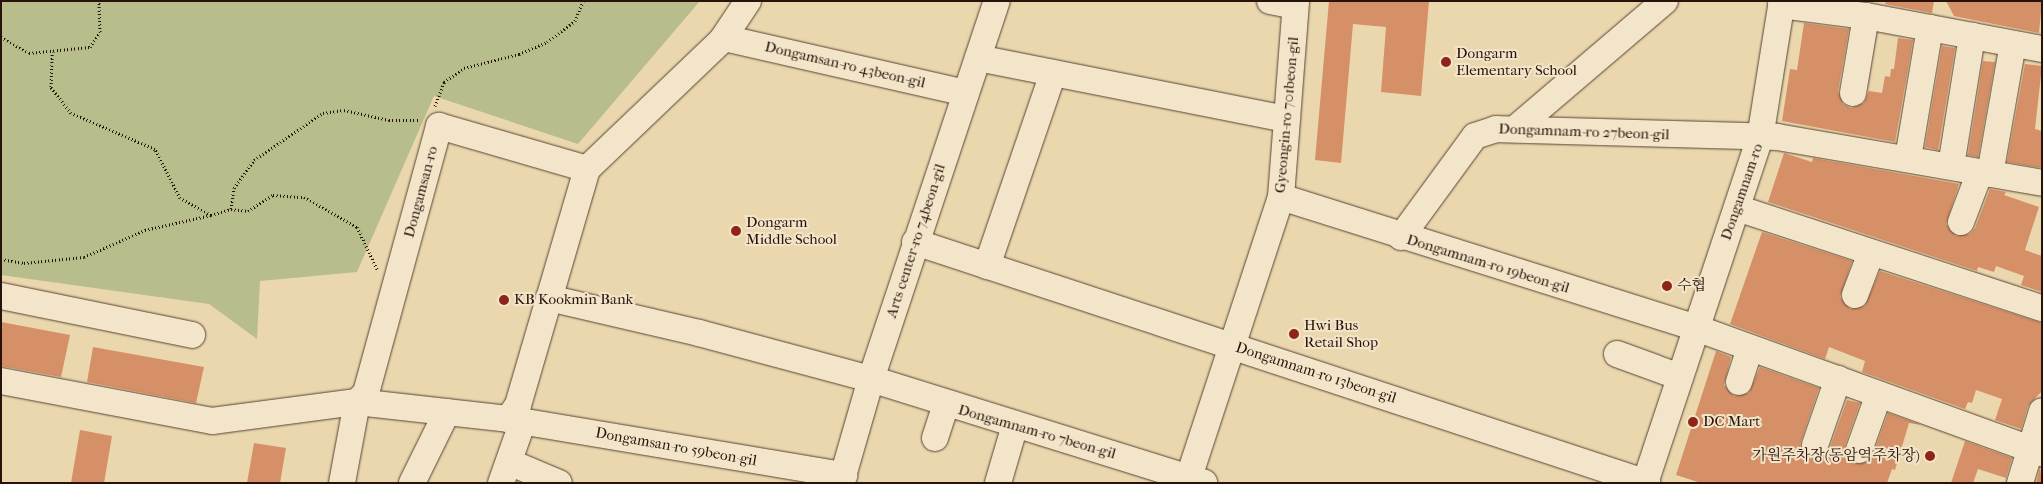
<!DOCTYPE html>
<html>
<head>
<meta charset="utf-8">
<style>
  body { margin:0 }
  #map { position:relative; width:2043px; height:484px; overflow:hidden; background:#ebd7ae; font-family:"IM FELL French Canon","Noto Serif KR",serif }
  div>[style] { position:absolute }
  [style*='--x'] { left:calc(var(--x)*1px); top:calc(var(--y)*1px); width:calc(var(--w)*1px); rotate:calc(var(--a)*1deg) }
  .green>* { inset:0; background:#b7be8b }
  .building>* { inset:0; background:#d69067 }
  .path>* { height:3px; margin-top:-1.5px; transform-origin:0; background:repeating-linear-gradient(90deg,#281209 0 1px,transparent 0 3.5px) }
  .roads { filter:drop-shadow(0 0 1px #594332) drop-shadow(0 0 1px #594332) }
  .minor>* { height:26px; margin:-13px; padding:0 13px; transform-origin:13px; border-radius:13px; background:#f2e5ca }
  .dots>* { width:14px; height:14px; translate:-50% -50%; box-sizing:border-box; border:2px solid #f2e5ca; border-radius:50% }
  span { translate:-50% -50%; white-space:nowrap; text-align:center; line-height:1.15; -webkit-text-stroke:4px #f2e5ca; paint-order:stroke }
  .poi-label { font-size:15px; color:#281209 }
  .left { translate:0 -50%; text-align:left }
  .right { translate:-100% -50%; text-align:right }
  .street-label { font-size:15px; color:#281209 }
  .frame { position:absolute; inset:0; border:2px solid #281209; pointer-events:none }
</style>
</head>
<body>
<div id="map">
  <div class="green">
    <i style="clip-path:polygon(1px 1px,700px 1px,578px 144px,434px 96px,357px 272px,260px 281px,257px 339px,209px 304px,1px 275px)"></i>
  </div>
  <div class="building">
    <i style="clip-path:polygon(1329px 1px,1429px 1px,1421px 96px,1381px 92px,1386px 27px,1353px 24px,1341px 163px,1315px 160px)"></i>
    <i style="clip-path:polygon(1886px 1px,1934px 1px,1932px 13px,1885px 4px)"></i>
    <i style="clip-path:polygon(1946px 1px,2042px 1px,2039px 33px,1954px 16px)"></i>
    <i style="clip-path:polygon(1804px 23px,1849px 29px,1838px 91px,1843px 104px,1851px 108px,1864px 103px,1869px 91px,1882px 93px,1885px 76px,1890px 77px,1891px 69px,1894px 69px,1898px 38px,1913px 40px,1895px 142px,1782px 121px,1790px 69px,1797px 70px)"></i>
    <i style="clip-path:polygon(1942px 46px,1955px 48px,1938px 150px,1925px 147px)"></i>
    <i style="clip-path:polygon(1983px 61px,1995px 62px,1978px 157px,1968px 155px)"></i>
    <i style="clip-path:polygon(2025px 64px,2042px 66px,2035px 129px,2042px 131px,2042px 168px,2007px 162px)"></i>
    <i style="clip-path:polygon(1784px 153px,1812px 162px,1813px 158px,1959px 184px,1946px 224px,1956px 236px,1970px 234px,1975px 228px,1990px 189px,2006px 192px,2004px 195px,2039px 207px,2025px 250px,2042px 256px,2042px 292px,2021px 285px,2024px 276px,1996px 266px,1994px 272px,1978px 267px,1977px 271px,1768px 202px)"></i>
    <i style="clip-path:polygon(1762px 232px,1852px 261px,1840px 297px,1850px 309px,1865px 306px,1880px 271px,2042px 323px,2042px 391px,2028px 406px,2021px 429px,1995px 420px,2002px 399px,1976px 390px,1972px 403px,1968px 402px,1965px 409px,1862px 372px,1865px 361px,1829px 347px,1825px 359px,1730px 324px)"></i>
    <i style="clip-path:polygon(1px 322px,70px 335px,61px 377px,1px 366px)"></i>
    <i style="clip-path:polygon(93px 347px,204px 367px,196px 403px,87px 382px)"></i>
    <i style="clip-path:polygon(1716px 351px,1731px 357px,1724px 385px,1734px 396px,1749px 393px,1760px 367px,1819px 388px,1801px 441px,1800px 448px,1810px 459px,1818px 460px,1829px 450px,1847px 400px,1860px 403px,1845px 445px,1847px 459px,1854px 464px,1868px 462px,1873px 455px,1888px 413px,1922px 425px,1909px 423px,1895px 470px,1892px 469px,1887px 483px,1701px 483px,1676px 475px)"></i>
    <i style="clip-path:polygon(80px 430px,112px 436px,104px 483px,71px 483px)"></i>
    <i style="clip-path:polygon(1965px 441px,2012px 458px,2006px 478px,1978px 469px,1973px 483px,1951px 483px)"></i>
    <i style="clip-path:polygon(254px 443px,286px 448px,280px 483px,247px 483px)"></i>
    <i style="clip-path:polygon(2040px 467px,2042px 483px,2036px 483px)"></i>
  </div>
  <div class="path">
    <i style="--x:1;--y:37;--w:32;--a:30"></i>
    <i style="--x:29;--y:53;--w:61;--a:-5.6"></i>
    <i style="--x:90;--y:47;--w:18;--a:-56"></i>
    <i style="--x:100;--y:32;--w:31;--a:-92"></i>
    <i style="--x:435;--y:106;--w:26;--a:-69"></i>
    <i style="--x:444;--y:82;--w:24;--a:-35"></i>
    <i style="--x:464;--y:68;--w:57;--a:-14.3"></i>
    <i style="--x:519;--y:54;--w:30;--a:-23"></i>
    <i style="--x:547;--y:42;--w:35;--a:-37"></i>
    <i style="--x:575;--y:21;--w:22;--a:-68"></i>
    <i style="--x:231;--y:209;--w:21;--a:-82"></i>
    <i style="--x:234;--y:188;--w:34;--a:-54"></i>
    <i style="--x:254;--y:160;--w:83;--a:-34.3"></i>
    <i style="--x:323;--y:113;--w:21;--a:-8"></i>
    <i style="--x:344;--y:110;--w:46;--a:12.5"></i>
    <i style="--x:389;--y:120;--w:31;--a:0"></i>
    <i style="--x:211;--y:215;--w:21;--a:-17"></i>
    <i style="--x:231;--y:209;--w:17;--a:7"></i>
    <i style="--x:248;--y:211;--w:30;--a:-33"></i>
    <i style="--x:273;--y:195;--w:31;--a:4"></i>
    <i style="--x:304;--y:197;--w:61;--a:29.5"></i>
    <i style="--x:357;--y:227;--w:47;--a:64.5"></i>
    <i style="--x:1;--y:259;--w:23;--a:10"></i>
    <i style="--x:24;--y:263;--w:60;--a:-5.7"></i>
    <i style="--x:84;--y:257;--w:67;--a:-23.9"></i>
    <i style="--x:145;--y:230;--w:68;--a:-12.8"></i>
    <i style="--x:211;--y:215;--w:35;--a:-151"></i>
    <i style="--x:180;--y:198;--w:55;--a:-117"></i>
    <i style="--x:155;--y:149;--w:91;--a:-156.8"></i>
    <i style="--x:71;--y:113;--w:33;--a:-128"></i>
    <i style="--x:51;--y:87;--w:35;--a:-88"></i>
  </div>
  <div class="roads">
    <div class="minor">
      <i style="--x:1270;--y:1;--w:25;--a:11"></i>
      <i style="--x:1781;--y:5;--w:86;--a:7.4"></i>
      <i style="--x:1866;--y:16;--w:179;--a:10.6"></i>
      <i style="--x:724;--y:38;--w:248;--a:12.8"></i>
      <i style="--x:978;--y:58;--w:315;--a:11.2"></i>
      <i style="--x:1853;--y:93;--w:78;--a:-80.4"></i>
      <i style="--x:1515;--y:129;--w:197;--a:-40.5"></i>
      <i style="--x:1908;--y:158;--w:132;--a:-80.4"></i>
      <i style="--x:1951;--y:166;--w:132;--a:-80.8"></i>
      <i style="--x:1990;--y:174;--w:132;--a:-80"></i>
      <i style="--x:1281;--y:197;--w:435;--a:17.5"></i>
      <i style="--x:1696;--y:328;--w:368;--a:19.9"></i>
      <i style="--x:1737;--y:208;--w:321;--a:18.2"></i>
      <i style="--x:1961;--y:222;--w:53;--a:-69.2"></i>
      <i style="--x:1401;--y:237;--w:125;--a:-53.8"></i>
      <i style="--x:1475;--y:136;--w:22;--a:-18"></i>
      <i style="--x:1496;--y:129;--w:281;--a:1.6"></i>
      <i style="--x:1777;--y:137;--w:269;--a:9.8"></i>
      <i style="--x:915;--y:242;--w:771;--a:18.22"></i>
      <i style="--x:987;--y:266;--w:204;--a:-71.1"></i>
      <i style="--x:1855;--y:295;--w:45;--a:-69.1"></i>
      <i style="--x:1;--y:296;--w:195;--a:11.5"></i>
      <i style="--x:549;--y:298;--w:154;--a:13.1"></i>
      <i style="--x:699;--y:333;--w:178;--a:15"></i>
      <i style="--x:871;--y:379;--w:349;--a:17.3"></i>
      <i style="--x:1617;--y:354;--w:67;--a:20.1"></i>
      <i style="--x:1;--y:381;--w:215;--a:10.7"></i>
      <i style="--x:212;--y:421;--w:146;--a:-7.5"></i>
      <i style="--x:357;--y:402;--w:152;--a:6.4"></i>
      <i style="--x:508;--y:419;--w:341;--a:9.5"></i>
      <i style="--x:1739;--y:382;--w:36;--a:-72"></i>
      <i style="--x:508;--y:419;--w:17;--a:-54"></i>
      <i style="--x:518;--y:405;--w:246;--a:-73.7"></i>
      <i style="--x:587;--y:169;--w:187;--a:-43.7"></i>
      <i style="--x:722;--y:40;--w:47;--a:-56.3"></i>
      <i style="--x:935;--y:438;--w:35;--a:-72"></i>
      <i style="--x:1815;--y:445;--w:70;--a:-70.8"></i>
      <i style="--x:1859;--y:450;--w:59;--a:-70.3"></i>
      <i style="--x:509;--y:462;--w:54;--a:22.8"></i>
      <i style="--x:342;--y:483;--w:82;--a:-79.5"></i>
      <i style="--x:357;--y:402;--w:13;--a:-45"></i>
      <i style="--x:366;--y:393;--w:277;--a:-74.7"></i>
      <i style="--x:439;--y:126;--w:154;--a:16.2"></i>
      <i style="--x:412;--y:483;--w:79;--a:-63.8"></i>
      <i style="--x:501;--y:483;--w:66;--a:-70.5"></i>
      <i style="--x:841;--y:483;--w:108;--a:-73.9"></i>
      <i style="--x:871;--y:379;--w:398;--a:-71.6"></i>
      <i style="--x:998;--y:483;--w:60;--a:-73.7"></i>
      <i style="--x:1184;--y:483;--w:8;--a:-50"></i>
      <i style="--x:1189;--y:477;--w:295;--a:-71.8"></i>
      <i style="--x:1281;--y:197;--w:197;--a:-85.6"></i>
      <i style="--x:1645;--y:483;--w:364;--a:-71.6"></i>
      <i style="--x:1760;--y:138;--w:139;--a:-80.9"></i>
      <i style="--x:2020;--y:483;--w:75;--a:-73"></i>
    </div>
  </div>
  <div class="dots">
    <i style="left:1446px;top:62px;background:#8f2418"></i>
    <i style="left:736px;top:231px;background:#8f2418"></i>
    <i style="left:1667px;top:286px;background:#8f2418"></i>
    <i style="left:504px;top:300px;background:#8f2418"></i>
    <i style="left:1294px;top:334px;background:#8f2418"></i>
    <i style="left:1693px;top:422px;background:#8f2418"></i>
    <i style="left:1930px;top:456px;background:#8f2418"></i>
  </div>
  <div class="poi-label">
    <span class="left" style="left:1456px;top:62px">Dongarm<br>Elementary School</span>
    <span class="left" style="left:746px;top:231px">Dongarm<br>Middle School</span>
    <span class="left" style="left:1677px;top:286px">수협</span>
    <span class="left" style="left:514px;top:300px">KB Kookmin Bank</span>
    <span class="left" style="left:1304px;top:334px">Hwi Bus<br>Retail Shop</span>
    <span class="left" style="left:1703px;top:422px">DC Mart</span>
    <span class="right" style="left:1920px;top:456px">가원주차장(동암역주차장)</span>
  </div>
  <div class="street-label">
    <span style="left:845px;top:65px;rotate:13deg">Dongamsan-ro 43beon-gil</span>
    <span style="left:1287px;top:115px;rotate:-85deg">Gyeongin-ro 701beon-gil</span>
    <span style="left:1584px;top:132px;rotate:2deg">Dongamnam-ro 27beon-gil</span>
    <span style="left:421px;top:192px;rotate:-75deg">Dongamsan-ro</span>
    <span style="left:1742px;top:192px;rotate:-71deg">Dongamnam-ro</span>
    <span style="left:916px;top:241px;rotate:-72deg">Arts center-ro 74beon-gil</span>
    <span style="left:1488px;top:264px;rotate:17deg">Dongamnam-ro 19beon-gil</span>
    <span style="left:1316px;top:373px;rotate:18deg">Dongamnam-ro 13beon-gil</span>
    <span style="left:1037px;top:432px;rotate:16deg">Dongamnam-ro 7beon-gil</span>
    <span style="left:676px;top:447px;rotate:10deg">Dongamsan-ro 59beon-gil</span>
  </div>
  <div class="frame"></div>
</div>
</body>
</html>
